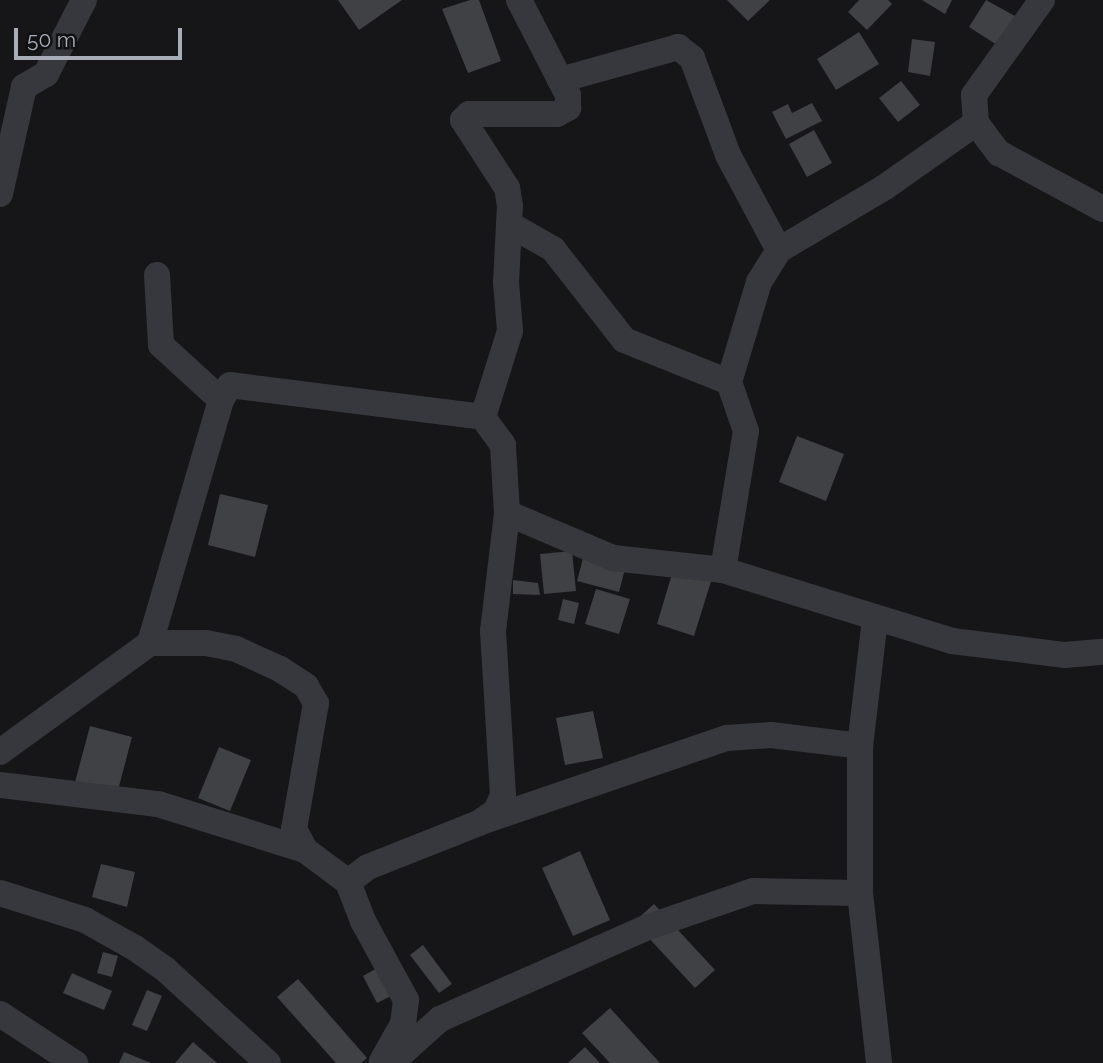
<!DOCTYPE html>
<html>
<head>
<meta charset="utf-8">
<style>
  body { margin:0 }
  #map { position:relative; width:1103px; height:1063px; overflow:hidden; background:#161618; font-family:Raleway,sans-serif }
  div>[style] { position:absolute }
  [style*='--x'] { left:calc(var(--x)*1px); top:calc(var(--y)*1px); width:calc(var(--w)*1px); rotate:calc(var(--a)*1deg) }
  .building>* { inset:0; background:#404145 }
  .minor>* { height:26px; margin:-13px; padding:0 13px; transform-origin:13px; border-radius:13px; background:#37383d }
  span { translate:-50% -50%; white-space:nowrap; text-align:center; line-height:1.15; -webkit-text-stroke:5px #111113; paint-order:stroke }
  .scale { position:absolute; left:14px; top:28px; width:168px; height:32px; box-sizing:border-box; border:4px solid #a8adb8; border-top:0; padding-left:9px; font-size:21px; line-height:24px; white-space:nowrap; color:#a8adb8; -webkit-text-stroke:5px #111113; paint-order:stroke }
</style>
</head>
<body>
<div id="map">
  <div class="building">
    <i style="clip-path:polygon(338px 0,402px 0,359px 30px)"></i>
    <i style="clip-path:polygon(470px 0,479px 0,501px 61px,468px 73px,442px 9px)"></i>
    <i style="clip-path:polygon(727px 0,770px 0,748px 21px)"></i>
    <i style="clip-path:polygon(859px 0,888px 0,892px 4px,867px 30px,848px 12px)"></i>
    <i style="clip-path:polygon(922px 0,952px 0,945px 14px)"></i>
    <i style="clip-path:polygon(986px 0,1015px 16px,997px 45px,969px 27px)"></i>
    <i style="clip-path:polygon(859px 32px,879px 64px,836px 90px,817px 59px)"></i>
    <i style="clip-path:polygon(912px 39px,935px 42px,930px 76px,908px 72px)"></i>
    <i style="clip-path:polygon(901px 81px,920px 105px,898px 122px,879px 98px)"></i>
    <i style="clip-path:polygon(812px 103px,822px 121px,786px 139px,772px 112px,788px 104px,792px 113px)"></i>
    <i style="clip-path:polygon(814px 130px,832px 163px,807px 177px,789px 144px)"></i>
    <i style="clip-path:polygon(797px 436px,844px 454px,826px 501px,779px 482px)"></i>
    <i style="clip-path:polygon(220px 494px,268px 505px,255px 557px,208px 545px)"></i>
    <i style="clip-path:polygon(572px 551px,576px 591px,544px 594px,540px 554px)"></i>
    <i style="clip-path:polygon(585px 551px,627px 561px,619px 592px,577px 581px)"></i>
    <i style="clip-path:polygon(675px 564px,713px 575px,694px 636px,657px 624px)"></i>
    <i style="clip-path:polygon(513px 580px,538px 583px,540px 595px,513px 594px)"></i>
    <i style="clip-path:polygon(596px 589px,630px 599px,619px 634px,585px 624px)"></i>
    <i style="clip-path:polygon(563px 599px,579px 603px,574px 624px,558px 620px)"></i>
    <i style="clip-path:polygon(593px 711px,603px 758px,565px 765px,556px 718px)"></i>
    <i style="clip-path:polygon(90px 726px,132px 737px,117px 794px,75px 782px)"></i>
    <i style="clip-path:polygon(219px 747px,251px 760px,230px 811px,198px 798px)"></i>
    <i style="clip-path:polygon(580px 851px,610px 920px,573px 936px,542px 868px)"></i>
    <i style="clip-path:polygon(101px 864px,135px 872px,127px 907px,92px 897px)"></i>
    <i style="clip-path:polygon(654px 904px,715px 970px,695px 988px,634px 922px)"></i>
    <i style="clip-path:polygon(423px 945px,452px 984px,439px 993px,410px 955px)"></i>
    <i style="clip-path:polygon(103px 952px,118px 956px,112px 977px,97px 973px)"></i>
    <i style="clip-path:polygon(377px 968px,391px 996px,377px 1003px,363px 976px)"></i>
    <i style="clip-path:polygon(72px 973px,112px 991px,104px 1010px,63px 993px)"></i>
    <i style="clip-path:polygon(298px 979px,367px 1058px,361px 1063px,336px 1063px,277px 997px)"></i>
    <i style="clip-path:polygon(147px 990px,162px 996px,147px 1031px,132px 1025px)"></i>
    <i style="clip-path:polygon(610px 1008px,660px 1063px,610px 1063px,582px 1033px)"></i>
    <i style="clip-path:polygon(193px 1042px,217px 1063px,175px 1063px)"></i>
    <i style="clip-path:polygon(585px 1047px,600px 1063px,568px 1063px)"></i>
    <i style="clip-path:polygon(124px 1052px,151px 1063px,119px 1063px)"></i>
  </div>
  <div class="minor">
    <i style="--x:1042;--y:0;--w:117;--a:125.6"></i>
    <i style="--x:974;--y:95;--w:28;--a:86"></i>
    <i style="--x:976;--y:123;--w:38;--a:53"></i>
    <i style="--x:999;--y:153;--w:118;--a:28.3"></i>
    <i style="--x:560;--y:80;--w:123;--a:-15.6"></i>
    <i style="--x:678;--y:47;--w:18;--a:38"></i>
    <i style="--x:692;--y:58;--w:103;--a:69.6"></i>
    <i style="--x:728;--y:155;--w:108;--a:61.8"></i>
    <i style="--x:0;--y:194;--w:110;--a:-77.4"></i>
    <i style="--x:24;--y:87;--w:26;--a:-31"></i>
    <i style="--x:46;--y:74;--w:83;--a:-62.8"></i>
    <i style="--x:509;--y:224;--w:51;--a:29.6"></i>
    <i style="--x:553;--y:249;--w:115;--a:52"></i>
    <i style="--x:624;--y:340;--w:113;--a:21.8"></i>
    <i style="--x:729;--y:382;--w:52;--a:70.9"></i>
    <i style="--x:746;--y:431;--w:141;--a:99.4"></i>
    <i style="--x:157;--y:275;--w:70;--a:86.7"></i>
    <i style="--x:161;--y:345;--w:81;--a:42.5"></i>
    <i style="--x:729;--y:382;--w:104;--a:-73.3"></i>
    <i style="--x:759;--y:282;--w:38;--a:-58"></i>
    <i style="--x:779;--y:250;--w:123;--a:-30.7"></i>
    <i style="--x:885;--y:187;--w:111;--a:-35.1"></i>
    <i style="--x:507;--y:513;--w:115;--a:23"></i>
    <i style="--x:613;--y:558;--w:111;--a:6.2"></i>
    <i style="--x:723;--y:570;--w:240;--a:17.2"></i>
    <i style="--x:952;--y:641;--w:114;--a:7.1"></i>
    <i style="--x:1065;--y:655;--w:38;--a:-5"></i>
    <i style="--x:875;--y:619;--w:128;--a:96.7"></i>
    <i style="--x:860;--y:746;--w:147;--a:90"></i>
    <i style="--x:860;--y:893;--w:171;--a:83.6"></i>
    <i style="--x:150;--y:643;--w:253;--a:-73.7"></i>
    <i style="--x:221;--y:400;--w:17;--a:-59"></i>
    <i style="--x:230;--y:385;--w:255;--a:7.2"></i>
    <i style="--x:0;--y:752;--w:185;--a:-36"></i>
    <i style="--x:150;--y:643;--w:56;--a:0"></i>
    <i style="--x:206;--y:643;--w:31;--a:11"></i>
    <i style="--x:236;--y:649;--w:48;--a:24.4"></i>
    <i style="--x:280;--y:669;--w:31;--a:33"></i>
    <i style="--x:306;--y:686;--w:20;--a:60"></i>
    <i style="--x:316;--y:703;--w:128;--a:99.9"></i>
    <i style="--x:294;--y:829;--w:24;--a:62"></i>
    <i style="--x:305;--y:850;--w:54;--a:36.7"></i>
    <i style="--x:348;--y:882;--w:25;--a:-37"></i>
    <i style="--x:368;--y:867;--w:119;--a:-21.6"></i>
    <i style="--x:479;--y:823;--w:21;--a:-35"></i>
    <i style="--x:496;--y:811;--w:17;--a:-66"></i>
    <i style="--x:503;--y:795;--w:164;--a:-93.5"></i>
    <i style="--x:493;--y:631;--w:119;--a:-83.2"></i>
    <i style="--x:507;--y:513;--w:68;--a:-93.4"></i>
    <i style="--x:503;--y:445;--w:34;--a:-126"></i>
    <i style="--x:483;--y:417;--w:90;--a:-72.6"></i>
    <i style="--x:510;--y:331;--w:49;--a:-94.7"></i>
    <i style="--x:506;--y:282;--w:76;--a:-87"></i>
    <i style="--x:510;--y:206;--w:18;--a:-99"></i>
    <i style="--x:507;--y:188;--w:81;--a:-122.9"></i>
    <i style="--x:463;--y:120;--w:8;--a:-45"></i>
    <i style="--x:469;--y:114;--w:88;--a:0"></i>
    <i style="--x:557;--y:114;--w:13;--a:-29"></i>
    <i style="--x:568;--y:108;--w:13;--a:-90"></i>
    <i style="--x:568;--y:95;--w:107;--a:-117.3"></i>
    <i style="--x:0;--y:785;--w:159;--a:6.9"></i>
    <i style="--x:158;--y:804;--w:154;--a:17.4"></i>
    <i style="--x:484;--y:821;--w:257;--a:-18.9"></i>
    <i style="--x:727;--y:738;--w:44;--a:-3.9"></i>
    <i style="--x:771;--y:735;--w:90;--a:7"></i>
    <i style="--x:348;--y:882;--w:42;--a:69"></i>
    <i style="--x:363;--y:921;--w:90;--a:61.4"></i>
    <i style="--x:406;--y:1000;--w:24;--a:97"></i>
    <i style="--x:403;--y:1024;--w:43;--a:119.6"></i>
    <i style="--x:0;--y:893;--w:89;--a:17.6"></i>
    <i style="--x:85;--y:920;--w:57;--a:29.2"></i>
    <i style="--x:135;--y:948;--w:38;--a:35"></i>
    <i style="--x:166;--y:970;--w:138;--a:42.4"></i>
    <i style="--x:0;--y:1014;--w:90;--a:33.2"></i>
    <i style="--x:391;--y:1063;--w:66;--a:-41.9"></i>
    <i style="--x:440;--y:1019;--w:227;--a:-23.9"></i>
    <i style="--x:648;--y:927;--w:111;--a:-18.9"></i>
    <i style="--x:753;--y:891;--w:107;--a:1.1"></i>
  </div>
  <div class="scale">50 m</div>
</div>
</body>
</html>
